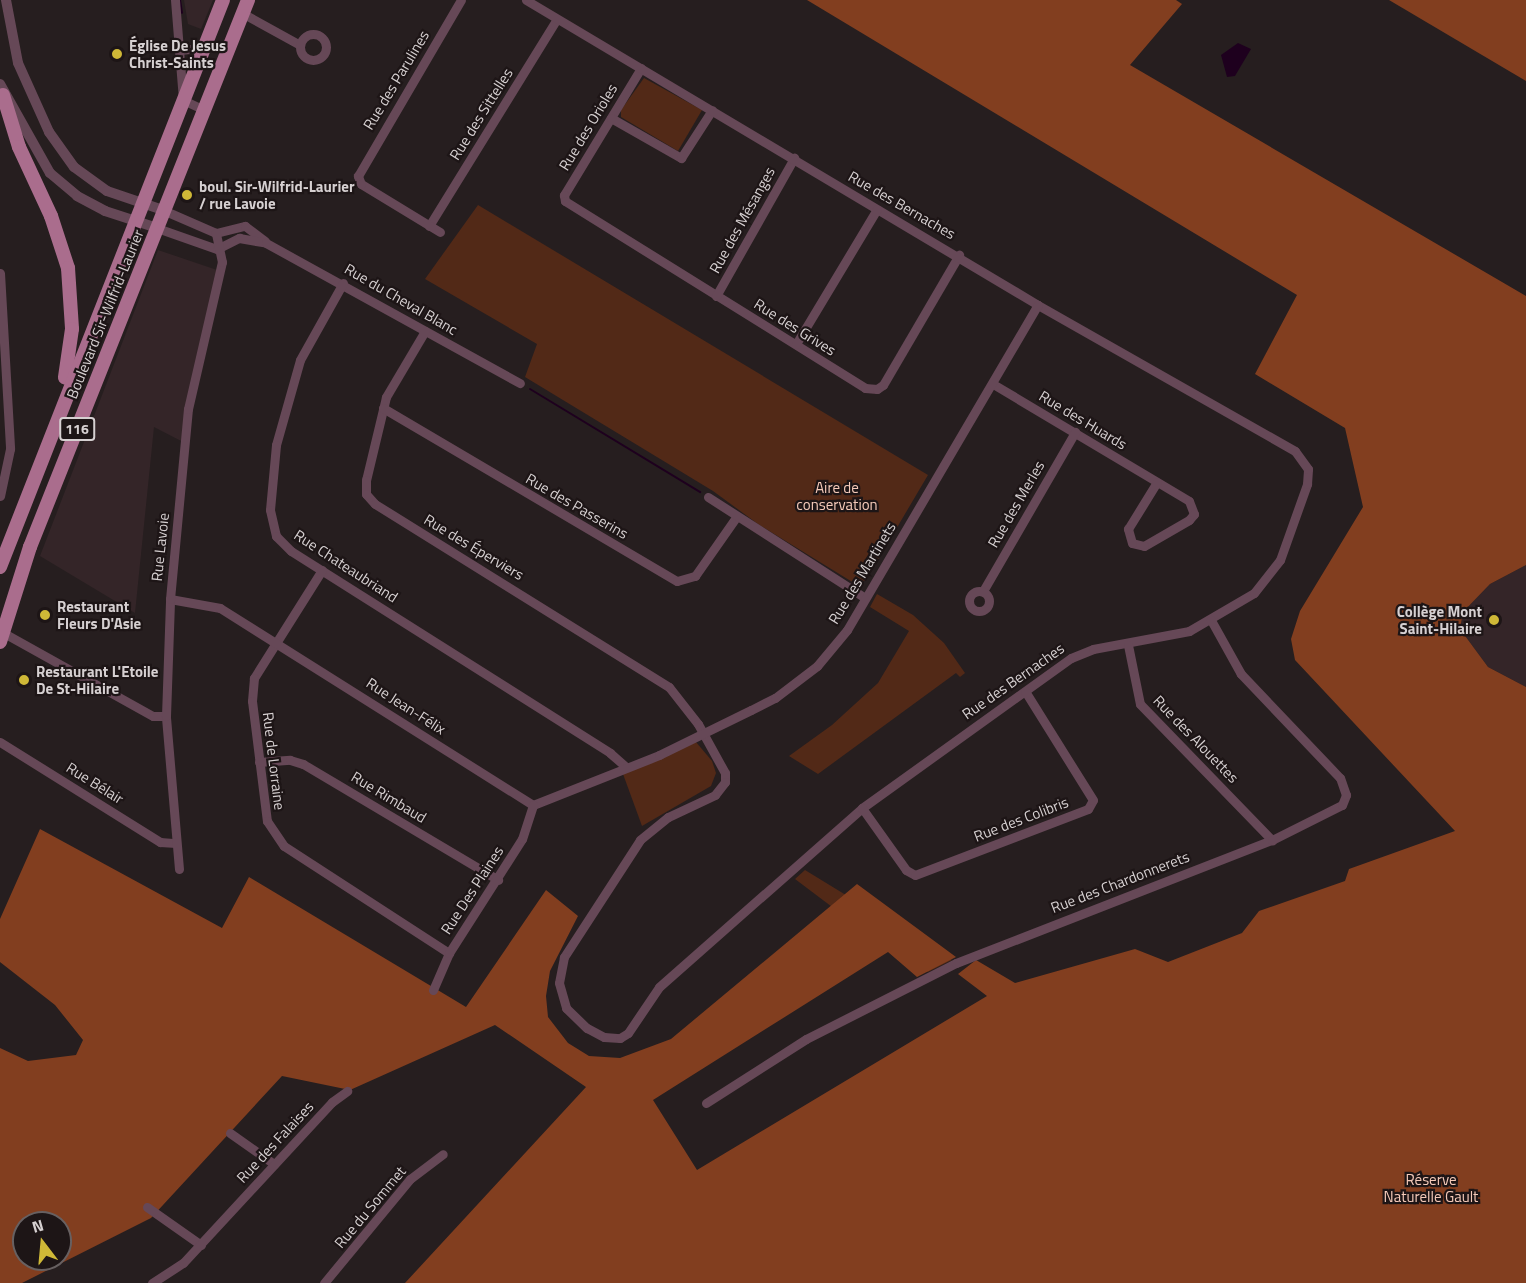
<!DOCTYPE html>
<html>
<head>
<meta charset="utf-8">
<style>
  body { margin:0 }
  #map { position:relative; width:1526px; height:1283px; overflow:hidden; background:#261e1f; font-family:"Titillium Web",sans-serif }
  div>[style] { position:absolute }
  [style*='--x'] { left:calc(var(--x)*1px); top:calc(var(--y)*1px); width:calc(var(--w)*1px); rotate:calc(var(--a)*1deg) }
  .built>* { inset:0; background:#342528 }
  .green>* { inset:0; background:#522917 }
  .forest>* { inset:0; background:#823e1f }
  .water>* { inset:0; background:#1e001e }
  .stream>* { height:2px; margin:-1px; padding:0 1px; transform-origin:1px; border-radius:1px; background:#1e001e }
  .minor>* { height:9px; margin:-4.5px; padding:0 4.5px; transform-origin:4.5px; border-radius:4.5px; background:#664857 }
  .minor>.ring { margin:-4.5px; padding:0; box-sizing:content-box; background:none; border:9px solid #664857; border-radius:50% }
  .tertiary>* { height:10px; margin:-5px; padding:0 5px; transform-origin:5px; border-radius:5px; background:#664857 }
  .primary>* { height:14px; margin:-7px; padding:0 7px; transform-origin:7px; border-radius:7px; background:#aa6d8d }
  .dots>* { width:16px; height:16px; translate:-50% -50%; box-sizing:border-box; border:3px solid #1d1516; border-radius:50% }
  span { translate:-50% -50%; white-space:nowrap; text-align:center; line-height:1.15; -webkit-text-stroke:4.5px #1d1516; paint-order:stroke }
  .shield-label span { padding:2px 4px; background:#1d1516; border:2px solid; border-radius:4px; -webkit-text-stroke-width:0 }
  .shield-label { font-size:14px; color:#d6d0d1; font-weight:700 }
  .poi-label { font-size:15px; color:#d6d0d1; font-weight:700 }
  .left { translate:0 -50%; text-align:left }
  .right { translate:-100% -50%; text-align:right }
  .street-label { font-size:15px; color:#d6d0d1 }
  .park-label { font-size:15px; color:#f5cab9 }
  .north { position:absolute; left:12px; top:1211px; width:60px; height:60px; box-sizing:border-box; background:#1d1516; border:2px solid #676061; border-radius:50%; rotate:344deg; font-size:16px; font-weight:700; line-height:24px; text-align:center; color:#d6d0d1 }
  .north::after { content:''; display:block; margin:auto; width:21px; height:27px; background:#cfb837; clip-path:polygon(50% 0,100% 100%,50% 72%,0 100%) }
</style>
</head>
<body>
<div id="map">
  <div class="built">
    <i style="clip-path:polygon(184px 0,213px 0,201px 29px,188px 24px)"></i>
    <i style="clip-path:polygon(158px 250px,220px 271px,185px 443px,154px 427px,135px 613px,40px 556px)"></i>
    <i style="clip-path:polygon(1526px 565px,1526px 687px,1488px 667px,1460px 629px,1463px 612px,1490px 584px)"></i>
  </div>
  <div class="green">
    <i style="clip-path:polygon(644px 78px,702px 110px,678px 151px,621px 117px,621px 110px)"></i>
    <i style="clip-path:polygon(478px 205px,928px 475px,866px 580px,854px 583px,758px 524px,713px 491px,525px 377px,537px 344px,425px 279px)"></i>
    <i style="clip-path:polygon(877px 594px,913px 615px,944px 643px,965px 673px,960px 677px,956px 673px,818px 774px,789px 756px,832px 725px,878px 683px,909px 631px,870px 607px)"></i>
    <i style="clip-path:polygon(696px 742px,712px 761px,716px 773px,711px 786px,642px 826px,623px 774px)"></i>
    <i style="clip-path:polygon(805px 870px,952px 960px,928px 972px,861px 922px,856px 925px,795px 879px)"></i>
  </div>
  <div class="forest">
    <i style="clip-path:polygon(evenodd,807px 0,1176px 0,1182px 4px,1130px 65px,1526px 296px,1526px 565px,1490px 584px,1463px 612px,1460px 629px,1488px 667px,1526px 687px,1526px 1283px,405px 1283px,586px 1087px,495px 1025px,350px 1090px,282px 1076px,151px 1218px,22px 1283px,0 1283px,0 1048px,28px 1061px,76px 1055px,83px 1040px,55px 1005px,0 962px,0 919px,40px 829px,222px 928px,249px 877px,466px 1007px,546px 890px,578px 916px,550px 971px,546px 996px,548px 1017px,568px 1043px,589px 1056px,620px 1058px,671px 1039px,857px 884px,956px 957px,917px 977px,888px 952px,653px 1100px,697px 1170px,987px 996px,958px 974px,976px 960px,1015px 983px,1135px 949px,1168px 962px,1242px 933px,1259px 911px,1345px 881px,1349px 869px,1455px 831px,1295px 660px,1291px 639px,1300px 611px,1363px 507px,1345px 428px,1255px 374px,1297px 295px,807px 0,24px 1223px,60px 1223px,60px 1259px,24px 1259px,24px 1223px)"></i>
    <i style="clip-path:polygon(1389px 0,1526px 0,1526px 81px)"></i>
  </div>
  <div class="water">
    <i style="clip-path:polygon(1238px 43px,1251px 49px,1235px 76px,1227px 77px,1221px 55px)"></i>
  </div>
  <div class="stream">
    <i style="--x:180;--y:0;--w:13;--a:81"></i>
    <i style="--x:530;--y:389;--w:199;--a:31.2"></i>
  </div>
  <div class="minor">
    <i style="--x:175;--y:0;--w:100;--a:85.4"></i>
    <i style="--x:183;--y:100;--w:23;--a:25"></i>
    <i style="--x:242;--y:13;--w:66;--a:28.9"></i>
    <i class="ring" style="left:300px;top:34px;width:17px;height:17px"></i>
    <i style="--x:179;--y:50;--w:25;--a:-5"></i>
    <i style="--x:641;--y:68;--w:149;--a:121.2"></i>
    <i style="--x:564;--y:195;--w:6;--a:81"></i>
    <i style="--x:565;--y:201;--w:354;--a:31.9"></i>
    <i style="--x:865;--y:388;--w:12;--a:5"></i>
    <i style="--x:877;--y:389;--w:7;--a:-34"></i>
    <i style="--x:883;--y:385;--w:151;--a:-59.7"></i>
    <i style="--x:611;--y:118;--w:81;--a:29.7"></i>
    <i style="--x:681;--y:158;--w:57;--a:-57.1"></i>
    <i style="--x:163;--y:210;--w:58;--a:23.5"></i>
    <i style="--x:216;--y:233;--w:30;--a:-14"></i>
    <i style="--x:245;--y:226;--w:25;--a:37"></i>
    <i style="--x:429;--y:226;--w:243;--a:-58.3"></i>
    <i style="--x:157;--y:228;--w:64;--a:19.3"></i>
    <i style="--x:217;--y:249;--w:25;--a:-27"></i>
    <i style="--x:239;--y:238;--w:27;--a:10"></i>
    <i style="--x:266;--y:243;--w:290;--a:28.9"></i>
    <i style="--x:440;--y:232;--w:92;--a:-148.7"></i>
    <i style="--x:361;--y:184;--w:9;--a:-111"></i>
    <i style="--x:358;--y:176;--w:204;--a:-59.7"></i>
    <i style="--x:0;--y:273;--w:176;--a:86.7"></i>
    <i style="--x:10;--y:449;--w:48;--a:102"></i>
    <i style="--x:343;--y:283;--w:88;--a:119.2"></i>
    <i style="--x:300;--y:360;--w:88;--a:105.8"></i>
    <i style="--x:276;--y:445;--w:65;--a:95.3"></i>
    <i style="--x:270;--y:510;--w:27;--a:77"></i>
    <i style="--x:276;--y:536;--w:21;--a:45"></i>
    <i style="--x:291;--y:551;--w:378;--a:32.3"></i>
    <i style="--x:610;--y:753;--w:21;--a:41"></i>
    <i style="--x:716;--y:296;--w:159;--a:-60.5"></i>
    <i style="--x:425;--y:331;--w:77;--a:120.6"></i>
    <i style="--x:386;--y:397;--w:85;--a:103.5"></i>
    <i style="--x:366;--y:480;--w:14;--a:90"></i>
    <i style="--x:366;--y:494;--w:13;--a:48"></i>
    <i style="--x:375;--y:504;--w:346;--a:31.9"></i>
    <i style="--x:669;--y:687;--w:47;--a:51.9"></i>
    <i style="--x:698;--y:724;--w:56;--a:61.1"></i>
    <i style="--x:725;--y:773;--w:9;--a:90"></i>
    <i style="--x:725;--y:782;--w:16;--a:128"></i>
    <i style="--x:715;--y:795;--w:52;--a:154.9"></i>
    <i style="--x:668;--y:817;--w:36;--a:141"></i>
    <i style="--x:640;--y:840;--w:140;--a:123"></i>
    <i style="--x:564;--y:957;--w:26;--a:101"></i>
    <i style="--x:559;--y:983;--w:26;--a:74"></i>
    <i style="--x:566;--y:1008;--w:29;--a:44"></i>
    <i style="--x:587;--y:1028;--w:19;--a:28"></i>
    <i style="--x:604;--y:1037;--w:16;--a:4"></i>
    <i style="--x:620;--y:1038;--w:9;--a:-32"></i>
    <i style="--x:628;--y:1033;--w:55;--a:-56"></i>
    <i style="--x:659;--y:987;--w:271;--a:-41.4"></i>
    <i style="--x:862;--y:808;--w:257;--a:-35.7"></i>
    <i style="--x:1071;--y:658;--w:24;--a:-22"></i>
    <i style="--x:1093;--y:649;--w:98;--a:-10.6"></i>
    <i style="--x:1189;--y:631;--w:75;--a:-30.3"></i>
    <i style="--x:1254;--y:593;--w:42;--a:-51.8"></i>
    <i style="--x:1280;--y:560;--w:81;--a:-70.4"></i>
    <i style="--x:1307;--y:484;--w:15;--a:-86"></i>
    <i style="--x:1308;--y:469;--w:22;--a:-126"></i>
    <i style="--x:1295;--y:451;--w:296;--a:-150.4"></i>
    <i style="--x:1038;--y:305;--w:596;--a:-149.22"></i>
    <i style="--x:796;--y:344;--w:157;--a:-59"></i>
    <i style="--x:993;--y:384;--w:228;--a:30.8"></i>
    <i style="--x:1189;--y:501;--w:14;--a:69"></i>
    <i style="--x:1194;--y:514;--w:8;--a:130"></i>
    <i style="--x:1189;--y:520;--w:52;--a:150"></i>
    <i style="--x:1144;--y:546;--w:12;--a:-166"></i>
    <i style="--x:1132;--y:543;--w:15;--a:-106"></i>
    <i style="--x:1128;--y:529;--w:55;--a:-58.3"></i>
    <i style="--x:383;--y:408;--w:341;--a:30.5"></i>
    <i style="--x:677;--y:581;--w:19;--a:-16"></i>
    <i style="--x:695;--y:576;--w:73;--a:-55"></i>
    <i style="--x:708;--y:497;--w:185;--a:32.7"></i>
    <i style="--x:322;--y:570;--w:128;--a:122.2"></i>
    <i style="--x:254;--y:678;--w:23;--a:95"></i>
    <i style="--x:252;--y:701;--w:121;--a:82.9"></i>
    <i style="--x:267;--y:821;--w:30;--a:56"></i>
    <i style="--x:284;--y:846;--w:197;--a:33"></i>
    <i style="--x:983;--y:591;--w:184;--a:-59.9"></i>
    <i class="ring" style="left:969px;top:591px;width:11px;height:11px"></i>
    <i style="--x:170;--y:599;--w:51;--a:10.2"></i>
    <i style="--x:220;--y:608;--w:370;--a:32.2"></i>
    <i style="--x:0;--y:631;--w:175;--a:29.1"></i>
    <i style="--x:153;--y:716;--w:13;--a:0"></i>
    <i style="--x:1128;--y:645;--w:60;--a:78.5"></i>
    <i style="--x:1140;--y:704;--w:190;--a:45.9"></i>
    <i style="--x:0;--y:742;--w:189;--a:32"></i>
    <i style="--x:160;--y:842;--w:16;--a:4"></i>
    <i style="--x:259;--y:762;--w:31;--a:-4"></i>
    <i style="--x:290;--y:760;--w:14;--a:17"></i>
    <i style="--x:303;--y:764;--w:227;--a:30.7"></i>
    <i style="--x:533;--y:805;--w:136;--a:-21.6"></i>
    <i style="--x:659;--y:755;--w:102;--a:-26.1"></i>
    <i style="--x:751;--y:710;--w:27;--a:-27"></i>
    <i style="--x:775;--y:698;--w:53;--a:-37.3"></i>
    <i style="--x:817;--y:666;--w:47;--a:-50.2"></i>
    <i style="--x:847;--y:630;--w:377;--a:-59.6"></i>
    <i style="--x:862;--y:808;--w:76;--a:54.6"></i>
    <i style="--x:906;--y:870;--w:10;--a:29"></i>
    <i style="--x:915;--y:875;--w:185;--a:-20.9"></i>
    <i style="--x:1088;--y:809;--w:10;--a:-61"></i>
    <i style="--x:1093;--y:800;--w:128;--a:-122"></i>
    <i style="--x:179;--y:869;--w:154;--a:-94.9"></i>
    <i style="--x:166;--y:716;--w:117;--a:-88"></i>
    <i style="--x:170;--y:599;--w:191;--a:-84.6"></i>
    <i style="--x:188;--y:409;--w:151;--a:-77"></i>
    <i style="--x:222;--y:262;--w:30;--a:-102"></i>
    <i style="--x:433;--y:990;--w:40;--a:-66.6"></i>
    <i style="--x:449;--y:953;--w:135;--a:-57.4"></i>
    <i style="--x:522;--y:839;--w:36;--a:-72"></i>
    <i style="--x:706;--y:1103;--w:119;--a:-32.6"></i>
    <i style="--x:806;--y:1039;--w:168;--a:-26.9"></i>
    <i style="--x:956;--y:963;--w:339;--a:-21.3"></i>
    <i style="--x:1272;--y:840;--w:78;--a:-26.6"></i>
    <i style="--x:1342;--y:805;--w:11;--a:-68"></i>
    <i style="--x:1346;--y:795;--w:18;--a:-109"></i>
    <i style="--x:1340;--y:778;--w:144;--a:-133.6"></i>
    <i style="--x:1241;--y:674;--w:62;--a:-119.1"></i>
    <i style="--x:230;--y:1133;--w:54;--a:35.2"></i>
    <i style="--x:147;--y:1207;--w:66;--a:35.1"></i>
    <i style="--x:152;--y:1283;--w:37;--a:-33"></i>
    <i style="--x:183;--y:1263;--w:219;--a:-47.2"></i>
    <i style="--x:332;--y:1102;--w:19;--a:-36"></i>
    <i style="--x:324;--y:1283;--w:135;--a:-50.4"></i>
    <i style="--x:410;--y:1179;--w:41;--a:-37.1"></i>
  </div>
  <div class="tertiary">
    <i style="--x:6;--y:0;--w:64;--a:79.2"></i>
    <i style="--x:18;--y:63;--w:76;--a:65.8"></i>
    <i style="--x:49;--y:132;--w:43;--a:54.5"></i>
    <i style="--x:74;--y:167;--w:41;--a:36"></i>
    <i style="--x:107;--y:191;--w:59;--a:18.7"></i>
    <i style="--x:0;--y:84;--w:102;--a:60.7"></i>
    <i style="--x:50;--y:173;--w:35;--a:40"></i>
    <i style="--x:77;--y:196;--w:32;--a:28"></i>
    <i style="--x:105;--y:211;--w:55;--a:18.1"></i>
  </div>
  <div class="primary">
    <i style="--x:3;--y:95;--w:54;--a:72.9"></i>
    <i style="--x:19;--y:147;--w:76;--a:65.1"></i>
    <i style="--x:51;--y:216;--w:55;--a:71.9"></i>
    <i style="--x:68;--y:268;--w:61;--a:86.2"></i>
    <i style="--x:72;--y:329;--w:49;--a:98.3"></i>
    <i style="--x:0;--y:567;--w:609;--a:-68.53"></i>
    <i style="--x:0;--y:642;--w:100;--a:-72.5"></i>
    <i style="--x:30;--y:547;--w:589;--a:-68.27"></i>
  </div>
  <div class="dots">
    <i style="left:117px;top:54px;background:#cfb837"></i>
    <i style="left:187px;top:195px;background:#cfb837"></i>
    <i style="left:45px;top:615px;background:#cfb837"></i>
    <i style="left:1494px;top:620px;background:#cfb837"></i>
    <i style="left:24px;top:680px;background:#cfb837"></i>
  </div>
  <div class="shield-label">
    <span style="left:77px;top:429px">116</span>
  </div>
  <div class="poi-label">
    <span class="left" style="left:129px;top:54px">Église De Jesus<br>Christ-Saints</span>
    <span class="left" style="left:199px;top:195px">boul. Sir-Wilfrid-Laurier<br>/ rue Lavoie</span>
    <span class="left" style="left:57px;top:615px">Restaurant<br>Fleurs D'Asie</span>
    <span class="right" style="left:1482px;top:620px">Collège Mont<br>Saint-Hilaire</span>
    <span class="left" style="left:36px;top:680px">Restaurant L'Etoile<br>De St-Hilaire</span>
  </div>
  <div class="street-label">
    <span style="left:396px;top:80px;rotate:-59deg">Rue des Parulines</span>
    <span style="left:481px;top:114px;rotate:-58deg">Rue des Sittelles</span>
    <span style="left:588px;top:127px;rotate:-59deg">Rue des Orioles</span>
    <span style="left:902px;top:205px;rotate:30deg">Rue des Bernaches</span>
    <span style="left:742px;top:220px;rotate:-61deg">Rue des Mésanges</span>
    <span style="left:401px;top:299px;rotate:30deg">Rue du Cheval Blanc</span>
    <span style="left:105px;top:314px;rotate:-68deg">Boulevard Sir-Wilfrid-Laurier</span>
    <span style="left:795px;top:327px;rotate:32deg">Rue des Grives</span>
    <span style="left:1083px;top:420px;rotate:31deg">Rue des Huards</span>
    <span style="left:1016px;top:504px;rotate:-60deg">Rue des Merles</span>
    <span style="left:577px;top:506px;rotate:30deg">Rue des Passerins</span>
    <span style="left:160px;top:547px;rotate:-84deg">Rue Lavoie</span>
    <span style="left:474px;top:547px;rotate:31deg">Rue des Éperviers</span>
    <span style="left:346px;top:566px;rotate:33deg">Rue Chateaubriand</span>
    <span style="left:862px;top:573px;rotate:-59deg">Rue des Martinets</span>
    <span style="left:1013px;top:681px;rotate:-35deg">Rue des Bernaches</span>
    <span style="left:406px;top:706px;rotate:33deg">Rue Jean-Félix</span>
    <span style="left:1196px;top:739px;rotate:46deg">Rue des Alouettes</span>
    <span style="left:274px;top:761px;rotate:83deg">Rue de Lorraine</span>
    <span style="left:95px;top:783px;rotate:32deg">Rue Bélair</span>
    <span style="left:389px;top:797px;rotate:31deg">Rue Rimbaud</span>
    <span style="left:1021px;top:819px;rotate:-21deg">Rue des Colibris</span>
    <span style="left:1120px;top:882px;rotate:-21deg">Rue des Chardonnerets</span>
    <span style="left:472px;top:890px;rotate:-57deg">Rue Des Plaines</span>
    <span style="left:275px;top:1142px;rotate:-47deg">Rue des Falaises</span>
    <span style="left:370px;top:1207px;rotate:-50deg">Rue du Sommet</span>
  </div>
  <div class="park-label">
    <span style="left:837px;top:496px">Aire de<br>conservation</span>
    <span style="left:1431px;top:1188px">Réserve<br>Naturelle Gault</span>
  </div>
  <div class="north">N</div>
</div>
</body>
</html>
